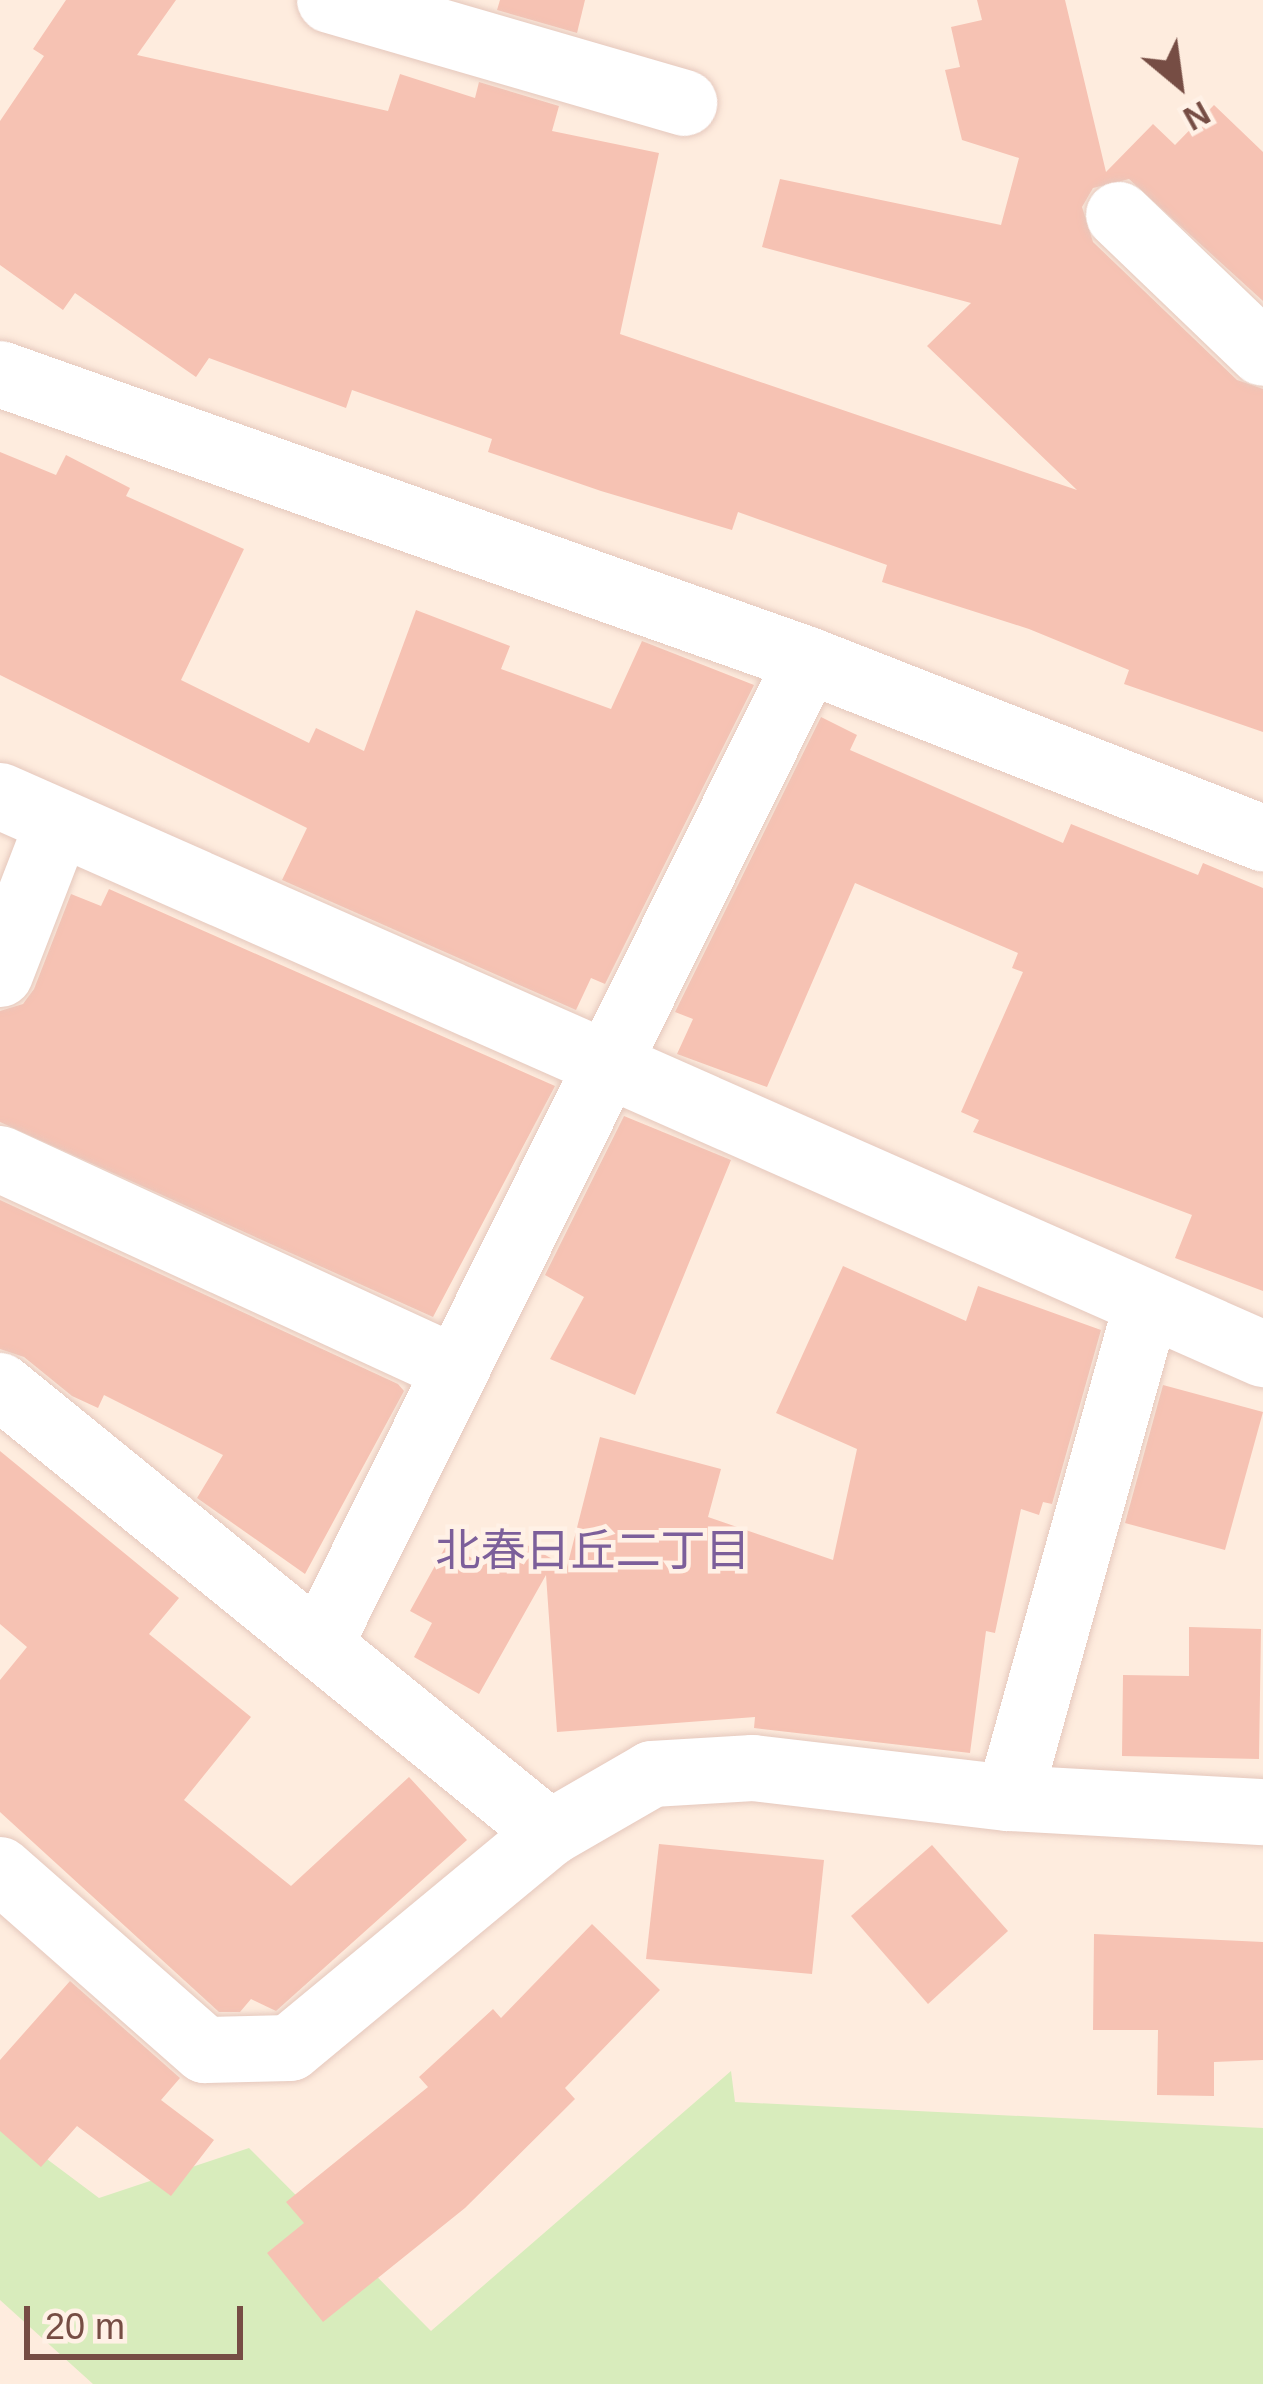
<!DOCTYPE html>
<html>
<head>
<meta charset="utf-8">
<style>
  body { margin:0 }
  #map { position:relative; width:1263px; height:2384px; overflow:hidden; background:#feecde; font-family:Helvetica,"Noto Sans JP",sans-serif }
  div>[style] { position:absolute }
  [style*='--x'] { left:calc(var(--x)*1px); top:calc(var(--y)*1px); width:calc(var(--w)*1px); rotate:calc(var(--a)*1deg) }
  .green>* { inset:0; background:#d8ecbc }
  .building>* { inset:0; background:#f6c2b3 }
  .roads { filter:drop-shadow(0 0 3px #e5c8bd) drop-shadow(0 0 3px #e5c8bd) }
  .minor>* { height:66px; margin:-33px; padding:0 33px; transform-origin:33px; border-radius:33px; background:#fff }
  span { translate:-50% -50%; white-space:nowrap; text-align:center; line-height:1.15; -webkit-text-stroke:9px #fff1e6; paint-order:stroke }
  .neighbourhood-label { font-size:45px; color:#7c5f9a }
  .north { position:absolute; left:1119px; top:24px; width:120px; height:120px; -webkit-text-stroke:9px #fff1e6; paint-order:stroke; rotate:151deg; font-size:33px; font-weight:700; line-height:48px; text-align:center; color:#764d44 }
  .north::after { content:''; display:block; margin:auto; width:42px; height:54px; background:#764d44; clip-path:polygon(50% 0,100% 100%,50% 72%,0 100%) }
  .scale { position:absolute; left:24px; top:2306px; width:219px; height:54px; box-sizing:border-box; border:6px solid #764d44; border-top:0; padding-left:15px; font-size:36px; line-height:42px; white-space:nowrap; color:#764d44; -webkit-text-stroke:9px #fff1e6; paint-order:stroke }
</style>
</head>
<body>
<div id="map">
  <div class="green">
    <i style="clip-path:polygon(731px 2071px,735px 2102px,1263px 2128px,1263px 2384px,93px 2384px,0 2300px,0 2124px,99px 2198px,249px 2148px,431px 2331px)"></i>
  </div>
  <div class="building">
    <i style="clip-path:polygon(66px 0,176px 0,137px 55px,388px 111px,400px 74px,475px 98px,479px 82px,559px 106px,552px 131px,659px 153px,620px 334px,1077px 490px,927px 346px,971px 303px,762px 247px,780px 179px,1001px 225px,1019px 158px,962px 140px,945px 70px,960px 67px,951px 27px,982px 20px,977px 0,1065px 0,1106px 172px,1153px 124px,1175px 145px,1214px 105px,1263px 152px,1263px 301px,1129px 179px,1093px 188px,1082px 207px,1093px 242px,1237px 380px,1263px 389px,1263px 732px,1124px 684px,1129px 670px,1029px 629px,882px 582px,887px 565px,738px 512px,732px 530px,601px 491px,488px 452px,492px 439px,352px 390px,346px 408px,209px 358px,196px 377px,75px 293px,63px 310px,0 265px,0 121px,44px 56px,33px 49px)"></i>
    <i style="clip-path:polygon(500px 0,585px 0,577px 33px,497px 10px)"></i>
    <i style="clip-path:polygon(0 452px,56px 475px,66px 455px,130px 488px,126px 496px,244px 549px,181px 680px,309px 743px,316px 728px,364px 751px,416px 610px,510px 646px,501px 669px,611px 709px,642px 641px,754px 685px,605px 984px,591px 978px,576px 1010px,282px 880px,307px 828px,0 675px)"></i>
    <i style="clip-path:polygon(821px 717px,857px 735px,850px 750px,1063px 843px,1071px 824px,1198px 875px,1203px 863px,1263px 888px,1263px 1291px,1175px 1258px,1192px 1215px,973px 1132px,979px 1120px,961px 1112px,1023px 972px,1012px 968px,1018px 953px,855px 883px,767px 1087px,677px 1054px,693px 1019px,675px 1012px)"></i>
    <i style="clip-path:polygon(109px 889px,555px 1086px,433px 1317px,0 1122px,0 1011px,23px 1004px,34px 989px,71px 894px,101px 906px)"></i>
    <i style="clip-path:polygon(624px 1116px,731px 1160px,635px 1395px,550px 1359px,584px 1297px,545px 1275px)"></i>
    <i style="clip-path:polygon(0 1200px,398px 1384px,404px 1391px,305px 1574px,197px 1498px,223px 1455px,104px 1395px,98px 1408px,72px 1396px,24px 1357px,0 1349px)"></i>
    <i style="clip-path:polygon(843px 1266px,966px 1321px,978px 1286px,1101px 1330px,1052px 1504px,1043px 1502px,1039px 1515px,1021px 1509px,995px 1633px,986px 1631px,970px 1753px,754px 1728px,755px 1717px,557px 1732px,546px 1575px,479px 1694px,414px 1657px,432px 1623px,410px 1611px,447px 1544px,477px 1561px,496px 1528px,567px 1567px,600px 1437px,721px 1469px,708px 1517px,833px 1560px,857px 1449px,776px 1413px)"></i>
    <i style="clip-path:polygon(1163px 1385px,1263px 1412px,1225px 1550px,1125px 1523px)"></i>
    <i style="clip-path:polygon(0 1451px,179px 1598px,149px 1634px,251px 1717px,184px 1800px,291px 1886px,409px 1777px,467px 1840px,276px 2011px,251px 1999px,240px 2012px,219px 2012px,0 1812px,0 1680px,27px 1647px,0 1624px)"></i>
    <i style="clip-path:polygon(1189px 1627px,1261px 1629px,1259px 1759px,1122px 1756px,1123px 1675px,1189px 1676px)"></i>
    <i style="clip-path:polygon(659px 1844px,824px 1860px,812px 1974px,646px 1959px)"></i>
    <i style="clip-path:polygon(932px 1845px,1008px 1931px,928px 2004px,851px 1916px)"></i>
    <i style="clip-path:polygon(592px 1924px,660px 1990px,565px 2088px,575px 2099px,465px 2208px,323px 2322px,267px 2253px,304px 2223px,286px 2202px,428px 2087px,419px 2077px,493px 2009px,501px 2018px)"></i>
    <i style="clip-path:polygon(1094px 1934px,1263px 1942px,1263px 2060px,1214px 2062px,1214px 2096px,1157px 2095px,1158px 2030px,1093px 2030px)"></i>
    <i style="clip-path:polygon(70px 1981px,180px 2078px,161px 2100px,214px 2140px,171px 2196px,77px 2126px,41px 2167px,0 2131px,0 2060px)"></i>
  </div>
  <div class="roads">
    <div class="minor">
      <i style="--x:330;--y:0;--w:369;--a:16.2"></i>
      <i style="--x:1119;--y:215;--w:199;--a:43.8"></i>
      <i style="--x:0;--y:374;--w:857;--a:19.49"></i>
      <i style="--x:808;--y:660;--w:489;--a:21.4"></i>
      <i style="--x:0;--y:796;--w:1381;--a:23.84"></i>
      <i style="--x:0;--y:974;--w:161;--a:-68.9"></i>
      <i style="--x:0;--y:1159;--w:502;--a:24.73"></i>
      <i style="--x:0;--y:1386;--w:709;--a:39.1"></i>
      <i style="--x:321;--y:1642;--w:1096;--a:-63.62"></i>
      <i style="--x:1009;--y:1798;--w:513;--a:-74.39"></i>
      <i style="--x:0;--y:1870;--w:273;--a:41.3"></i>
      <i style="--x:205;--y:2050;--w:85;--a:-1.3"></i>
      <i style="--x:290;--y:2048;--w:337;--a:-39.6"></i>
      <i style="--x:550;--y:1833;--w:118;--a:-30"></i>
      <i style="--x:652;--y:1774;--w:101;--a:-3.4"></i>
      <i style="--x:753;--y:1768;--w:258;--a:6.7"></i>
      <i style="--x:1009;--y:1798;--w:254;--a:3.2"></i>
    </div>
  </div>
  <div class="neighbourhood-label">
    <span style="left:593px;top:1551px">北春日丘二丁目</span>
  </div>
  <div class="north">N</div>
  <div class="scale">20 m</div>
</div>
</body>
</html>
